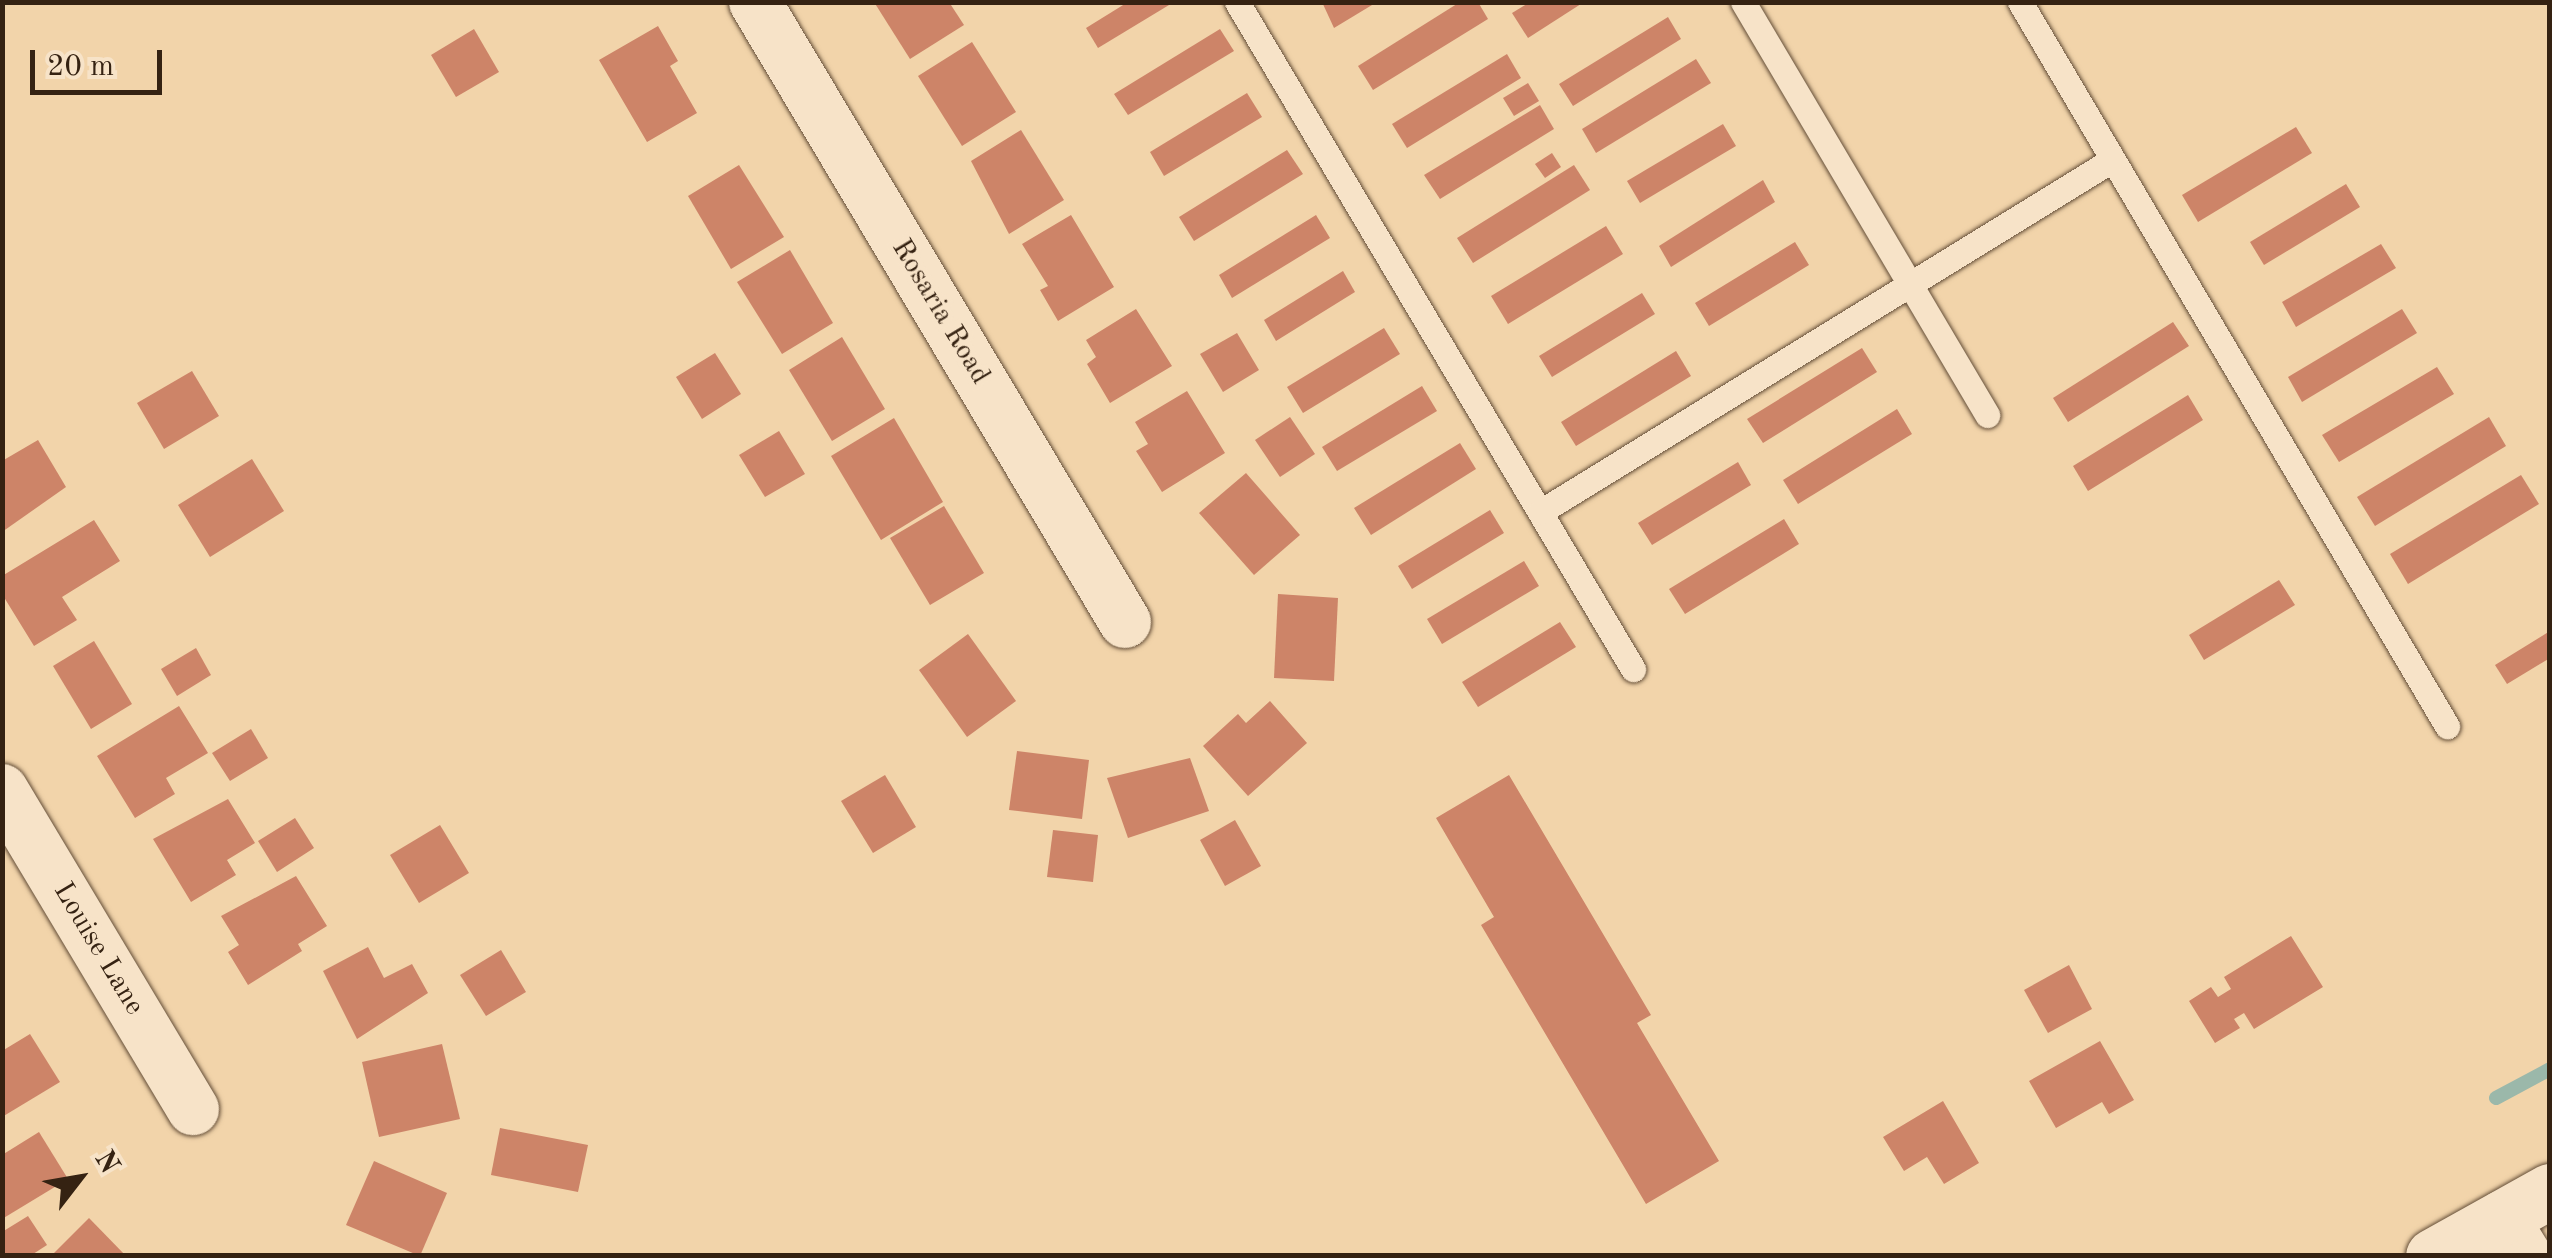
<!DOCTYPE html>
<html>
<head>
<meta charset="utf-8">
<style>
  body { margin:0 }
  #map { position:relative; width:2552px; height:1258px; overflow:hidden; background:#f2d4aa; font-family:"Old Standard TT",serif }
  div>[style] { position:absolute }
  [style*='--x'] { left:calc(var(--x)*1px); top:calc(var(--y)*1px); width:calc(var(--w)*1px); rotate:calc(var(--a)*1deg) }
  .stream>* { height:14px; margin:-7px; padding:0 7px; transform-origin:7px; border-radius:7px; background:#9bb8aa }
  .building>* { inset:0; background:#cd8468 }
  .roads { filter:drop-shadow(0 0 2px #644e38) drop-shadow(0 0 2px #644e38) }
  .lane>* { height:25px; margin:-12.5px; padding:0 12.5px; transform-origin:12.5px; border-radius:12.5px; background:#f7e3c8 }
  .street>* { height:52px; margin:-26px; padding:0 26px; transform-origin:26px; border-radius:26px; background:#f7e3c8 }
  .secondary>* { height:55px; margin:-27.5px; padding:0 27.5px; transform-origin:27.5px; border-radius:27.5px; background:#f7e3c8 }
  span { translate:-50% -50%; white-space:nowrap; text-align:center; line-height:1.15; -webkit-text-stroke:10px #f7e3c8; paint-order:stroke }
  .street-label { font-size:28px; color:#352212 }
  .frame { position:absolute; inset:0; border:5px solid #352212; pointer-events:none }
  .north { position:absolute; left:30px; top:1128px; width:100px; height:100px; -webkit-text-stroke:8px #f7e3c8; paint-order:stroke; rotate:59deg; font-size:28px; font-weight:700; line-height:40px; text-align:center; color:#352212 }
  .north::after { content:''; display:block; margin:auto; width:35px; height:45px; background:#352212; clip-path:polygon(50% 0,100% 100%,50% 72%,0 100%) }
  .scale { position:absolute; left:30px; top:50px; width:132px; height:45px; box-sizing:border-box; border:5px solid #352212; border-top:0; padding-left:12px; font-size:30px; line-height:35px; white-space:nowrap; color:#352212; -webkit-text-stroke:8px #f7e3c8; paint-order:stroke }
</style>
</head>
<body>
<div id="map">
  <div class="stream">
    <i style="--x:2496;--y:1098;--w:61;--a:-28.2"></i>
  </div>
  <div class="building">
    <i style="clip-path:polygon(874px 2px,949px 2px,964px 25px,910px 59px)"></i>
    <i style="clip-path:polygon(1128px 2px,1174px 2px,1098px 48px,1086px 28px)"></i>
    <i style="clip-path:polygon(1322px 2px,1377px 2px,1334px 28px)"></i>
    <i style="clip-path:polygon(1460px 2px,1478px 2px,1488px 19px,1373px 90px,1358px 66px)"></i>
    <i style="clip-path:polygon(1530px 2px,1584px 2px,1528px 38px,1512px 13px)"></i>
    <i style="clip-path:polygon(1668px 17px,1681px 39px,1573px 106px,1559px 84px)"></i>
    <i style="clip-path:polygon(658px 26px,678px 61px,670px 66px,697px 113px,647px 142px,599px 60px)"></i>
    <i style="clip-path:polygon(474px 29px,499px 72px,456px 97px,431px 55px)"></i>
    <i style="clip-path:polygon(1220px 29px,1234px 51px,1128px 115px,1114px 94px)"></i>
    <i style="clip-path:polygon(972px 42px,1016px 112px,962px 146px,918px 76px)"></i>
    <i style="clip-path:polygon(1507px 54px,1521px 78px,1407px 148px,1392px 124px)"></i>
    <i style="clip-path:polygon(1696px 59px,1711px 83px,1596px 153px,1582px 129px)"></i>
    <i style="clip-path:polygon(1528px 83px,1539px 101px,1514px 116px,1503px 98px)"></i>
    <i style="clip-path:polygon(1247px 93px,1262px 117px,1164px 176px,1150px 152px)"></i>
    <i style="clip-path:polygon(1540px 105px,1554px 129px,1440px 199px,1424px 175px)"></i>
    <i style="clip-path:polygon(1723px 124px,1736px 146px,1640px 203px,1627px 181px)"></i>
    <i style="clip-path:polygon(2296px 127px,2312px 153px,2198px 222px,2182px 195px)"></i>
    <i style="clip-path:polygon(1021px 130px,1064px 200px,1009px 234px,971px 161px)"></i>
    <i style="clip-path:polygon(1287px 150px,1303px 174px,1194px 241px,1179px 217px)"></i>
    <i style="clip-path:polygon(1552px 153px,1561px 167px,1545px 178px,1535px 164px)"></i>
    <i style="clip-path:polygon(739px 165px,784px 237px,731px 269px,688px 196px)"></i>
    <i style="clip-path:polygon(1574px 165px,1590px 190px,1473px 263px,1457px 238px)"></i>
    <i style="clip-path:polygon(1763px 180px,1775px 202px,1671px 267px,1659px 246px)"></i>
    <i style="clip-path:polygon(2346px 184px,2360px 207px,2264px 265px,2250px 242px)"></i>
    <i style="clip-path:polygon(1071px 215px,1114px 287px,1058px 321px,1040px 290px,1048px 286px,1022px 244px)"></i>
    <i style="clip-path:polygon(1316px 215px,1330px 238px,1232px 298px,1219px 275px)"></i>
    <i style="clip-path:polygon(1606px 226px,1623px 254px,1508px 324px,1491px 296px)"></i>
    <i style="clip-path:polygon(1795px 242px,1809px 265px,1709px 326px,1695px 303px)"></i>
    <i style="clip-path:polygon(2381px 244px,2396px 268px,2296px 327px,2282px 302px)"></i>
    <i style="clip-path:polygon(790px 250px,833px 323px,782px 354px,737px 282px)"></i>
    <i style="clip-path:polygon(1343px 271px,1355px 292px,1276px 341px,1264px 320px)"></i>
    <i style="clip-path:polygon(1642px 293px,1655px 314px,1552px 377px,1539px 356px)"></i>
    <i style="clip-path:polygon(1136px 309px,1172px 366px,1110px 403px,1087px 364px,1096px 357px,1086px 340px)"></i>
    <i style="clip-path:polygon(2402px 309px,2417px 333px,2302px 402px,2288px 377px)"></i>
    <i style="clip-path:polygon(2173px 322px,2189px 346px,2068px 422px,2053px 398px)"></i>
    <i style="clip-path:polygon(1384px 328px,1400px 354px,1303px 413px,1287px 387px)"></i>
    <i style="clip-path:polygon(1237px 333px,1259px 370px,1223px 392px,1200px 354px)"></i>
    <i style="clip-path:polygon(842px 337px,885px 409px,832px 441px,789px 370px)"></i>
    <i style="clip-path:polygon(1862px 348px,1877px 372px,1763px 443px,1747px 419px)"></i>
    <i style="clip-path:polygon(1676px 351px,1691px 376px,1576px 446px,1561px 422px)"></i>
    <i style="clip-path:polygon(715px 353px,741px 394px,702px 419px,676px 377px)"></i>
    <i style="clip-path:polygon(2437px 367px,2454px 394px,2339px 462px,2322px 435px)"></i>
    <i style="clip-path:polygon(192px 371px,219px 416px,164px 449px,137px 403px)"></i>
    <i style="clip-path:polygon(1422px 386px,1437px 411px,1337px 471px,1322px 447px)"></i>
    <i style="clip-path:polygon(1187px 391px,1225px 453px,1162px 492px,1136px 451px,1148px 444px,1135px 422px)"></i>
    <i style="clip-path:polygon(2188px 395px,2203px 420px,2088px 491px,2073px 466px)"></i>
    <i style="clip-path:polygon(1897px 409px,1912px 434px,1798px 504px,1783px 480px)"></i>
    <i style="clip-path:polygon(1290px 417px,1315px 454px,1280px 477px,1255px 440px)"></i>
    <i style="clip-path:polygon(2489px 417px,2506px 446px,2375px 526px,2357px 497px)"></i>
    <i style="clip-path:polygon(894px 418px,943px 502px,881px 540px,831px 456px)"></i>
    <i style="clip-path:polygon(779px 431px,805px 474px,765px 497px,739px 455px)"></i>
    <i style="clip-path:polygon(38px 440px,66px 487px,2px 532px,2px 461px)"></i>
    <i style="clip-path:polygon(1460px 443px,1476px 469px,1371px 535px,1354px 508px)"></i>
    <i style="clip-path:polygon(252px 459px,284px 511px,210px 557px,178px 505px)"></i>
    <i style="clip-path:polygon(1738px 462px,1751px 485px,1652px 545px,1638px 523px)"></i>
    <i style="clip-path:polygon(1246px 473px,1300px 535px,1254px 575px,1199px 513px)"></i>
    <i style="clip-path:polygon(2521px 475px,2539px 504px,2408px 584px,2390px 554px)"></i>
    <i style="clip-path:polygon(944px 506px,984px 573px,930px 605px,890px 538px)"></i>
    <i style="clip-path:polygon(1490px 510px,1504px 533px,1412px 589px,1398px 566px)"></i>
    <i style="clip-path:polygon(1784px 519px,1799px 544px,1685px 614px,1669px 589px)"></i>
    <i style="clip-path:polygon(94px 520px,120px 561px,62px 597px,77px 620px,34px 646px,2px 594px,2px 576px)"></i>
    <i style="clip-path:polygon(1524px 561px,1539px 586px,1442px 644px,1427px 619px)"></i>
    <i style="clip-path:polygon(2279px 580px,2295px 605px,2204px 660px,2189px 635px)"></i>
    <i style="clip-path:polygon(1278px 594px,1338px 598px,1334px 681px,1274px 678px)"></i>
    <i style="clip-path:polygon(1560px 622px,1576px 647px,1478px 707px,1462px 682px)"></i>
    <i style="clip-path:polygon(2550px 631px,2550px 658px,2507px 684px,2495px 665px)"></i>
    <i style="clip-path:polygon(968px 634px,1016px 701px,967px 737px,919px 670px)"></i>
    <i style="clip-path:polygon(94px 641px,132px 704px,91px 729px,53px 666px)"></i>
    <i style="clip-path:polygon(196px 648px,211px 675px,177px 696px,161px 669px)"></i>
    <i style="clip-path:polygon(1270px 701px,1307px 743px,1248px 796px,1203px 746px,1238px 714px,1246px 723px)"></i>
    <i style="clip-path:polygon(179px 706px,208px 753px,166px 778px,175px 794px,135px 818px,97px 756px)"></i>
    <i style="clip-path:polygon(251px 729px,268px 758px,230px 781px,212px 753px)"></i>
    <i style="clip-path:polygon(1017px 751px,1089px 760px,1082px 819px,1009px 810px)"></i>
    <i style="clip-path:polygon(1190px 758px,1209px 811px,1128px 838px,1107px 778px)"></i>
    <i style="clip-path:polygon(885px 775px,916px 827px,873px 853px,841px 801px)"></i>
    <i style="clip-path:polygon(1509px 775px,1651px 1015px,1637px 1023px,1719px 1161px,1646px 1204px,1481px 925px,1494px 917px,1436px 818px)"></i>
    <i style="clip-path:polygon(228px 799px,255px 843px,227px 860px,236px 875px,191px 902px,153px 839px)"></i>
    <i style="clip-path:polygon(295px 818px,314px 848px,277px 872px,258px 841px)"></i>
    <i style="clip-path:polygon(1235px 820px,1261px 866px,1225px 886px,1200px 840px)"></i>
    <i style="clip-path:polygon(440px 825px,469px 873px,419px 903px,390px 855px)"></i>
    <i style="clip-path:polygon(1053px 830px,1098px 835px,1093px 882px,1047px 877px)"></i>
    <i style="clip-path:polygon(296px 876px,327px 926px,298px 944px,302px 951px,248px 985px,228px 952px,239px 945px,221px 916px)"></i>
    <i style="clip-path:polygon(2291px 936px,2323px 987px,2254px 1029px,2244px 1013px,2234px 1019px,2240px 1028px,2215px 1043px,2189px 1001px,2211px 987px,2218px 997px,2231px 989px,2224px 977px)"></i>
    <i style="clip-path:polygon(368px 947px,384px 978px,412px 964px,428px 993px,357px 1039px,323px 971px)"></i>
    <i style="clip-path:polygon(501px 950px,526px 992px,486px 1016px,460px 975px)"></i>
    <i style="clip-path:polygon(2069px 965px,2092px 1009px,2048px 1033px,2024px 990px)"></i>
    <i style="clip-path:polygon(30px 1034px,60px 1082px,2px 1117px,2px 1051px)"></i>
    <i style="clip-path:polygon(2100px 1041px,2134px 1100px,2109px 1114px,2102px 1102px,2056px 1128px,2029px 1081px)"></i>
    <i style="clip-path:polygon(442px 1044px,460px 1119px,379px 1137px,362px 1062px)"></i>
    <i style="clip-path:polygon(1943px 1101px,1979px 1163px,1944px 1184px,1927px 1157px,1904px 1171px,1883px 1137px)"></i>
    <i style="clip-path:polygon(500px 1128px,588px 1145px,578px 1192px,491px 1175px)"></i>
    <i style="clip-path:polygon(39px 1132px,68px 1179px,2px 1219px,2px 1155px)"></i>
    <i style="clip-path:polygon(374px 1161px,447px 1193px,420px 1256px,346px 1225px)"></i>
    <i style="clip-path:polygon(28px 1216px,47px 1245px,30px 1256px,2px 1256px,2px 1232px)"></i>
    <i style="clip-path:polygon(89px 1218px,126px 1256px,51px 1256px)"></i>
  </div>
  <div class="roads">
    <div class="lane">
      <i style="--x:1237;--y:2;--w:776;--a:59.3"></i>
      <i style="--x:1743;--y:2;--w:480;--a:59.4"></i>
      <i style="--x:2020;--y:2;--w:841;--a:59.47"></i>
      <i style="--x:1540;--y:512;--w:672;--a:-31.61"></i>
    </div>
    <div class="street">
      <i style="--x:755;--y:2;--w:722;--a:59.17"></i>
      <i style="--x:2;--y:790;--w:372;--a:59.1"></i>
      <i style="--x:2502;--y:1217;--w:46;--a:58.4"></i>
    </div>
    <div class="secondary">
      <i style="--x:2433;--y:1256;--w:134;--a:-29.1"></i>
    </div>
  </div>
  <div class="street-label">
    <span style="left:940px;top:312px;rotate:59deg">Rosaria Road</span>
    <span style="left:98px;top:949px;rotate:59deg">Louise Lane</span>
  </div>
  <div class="frame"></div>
  <div class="north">N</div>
  <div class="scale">20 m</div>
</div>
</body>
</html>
